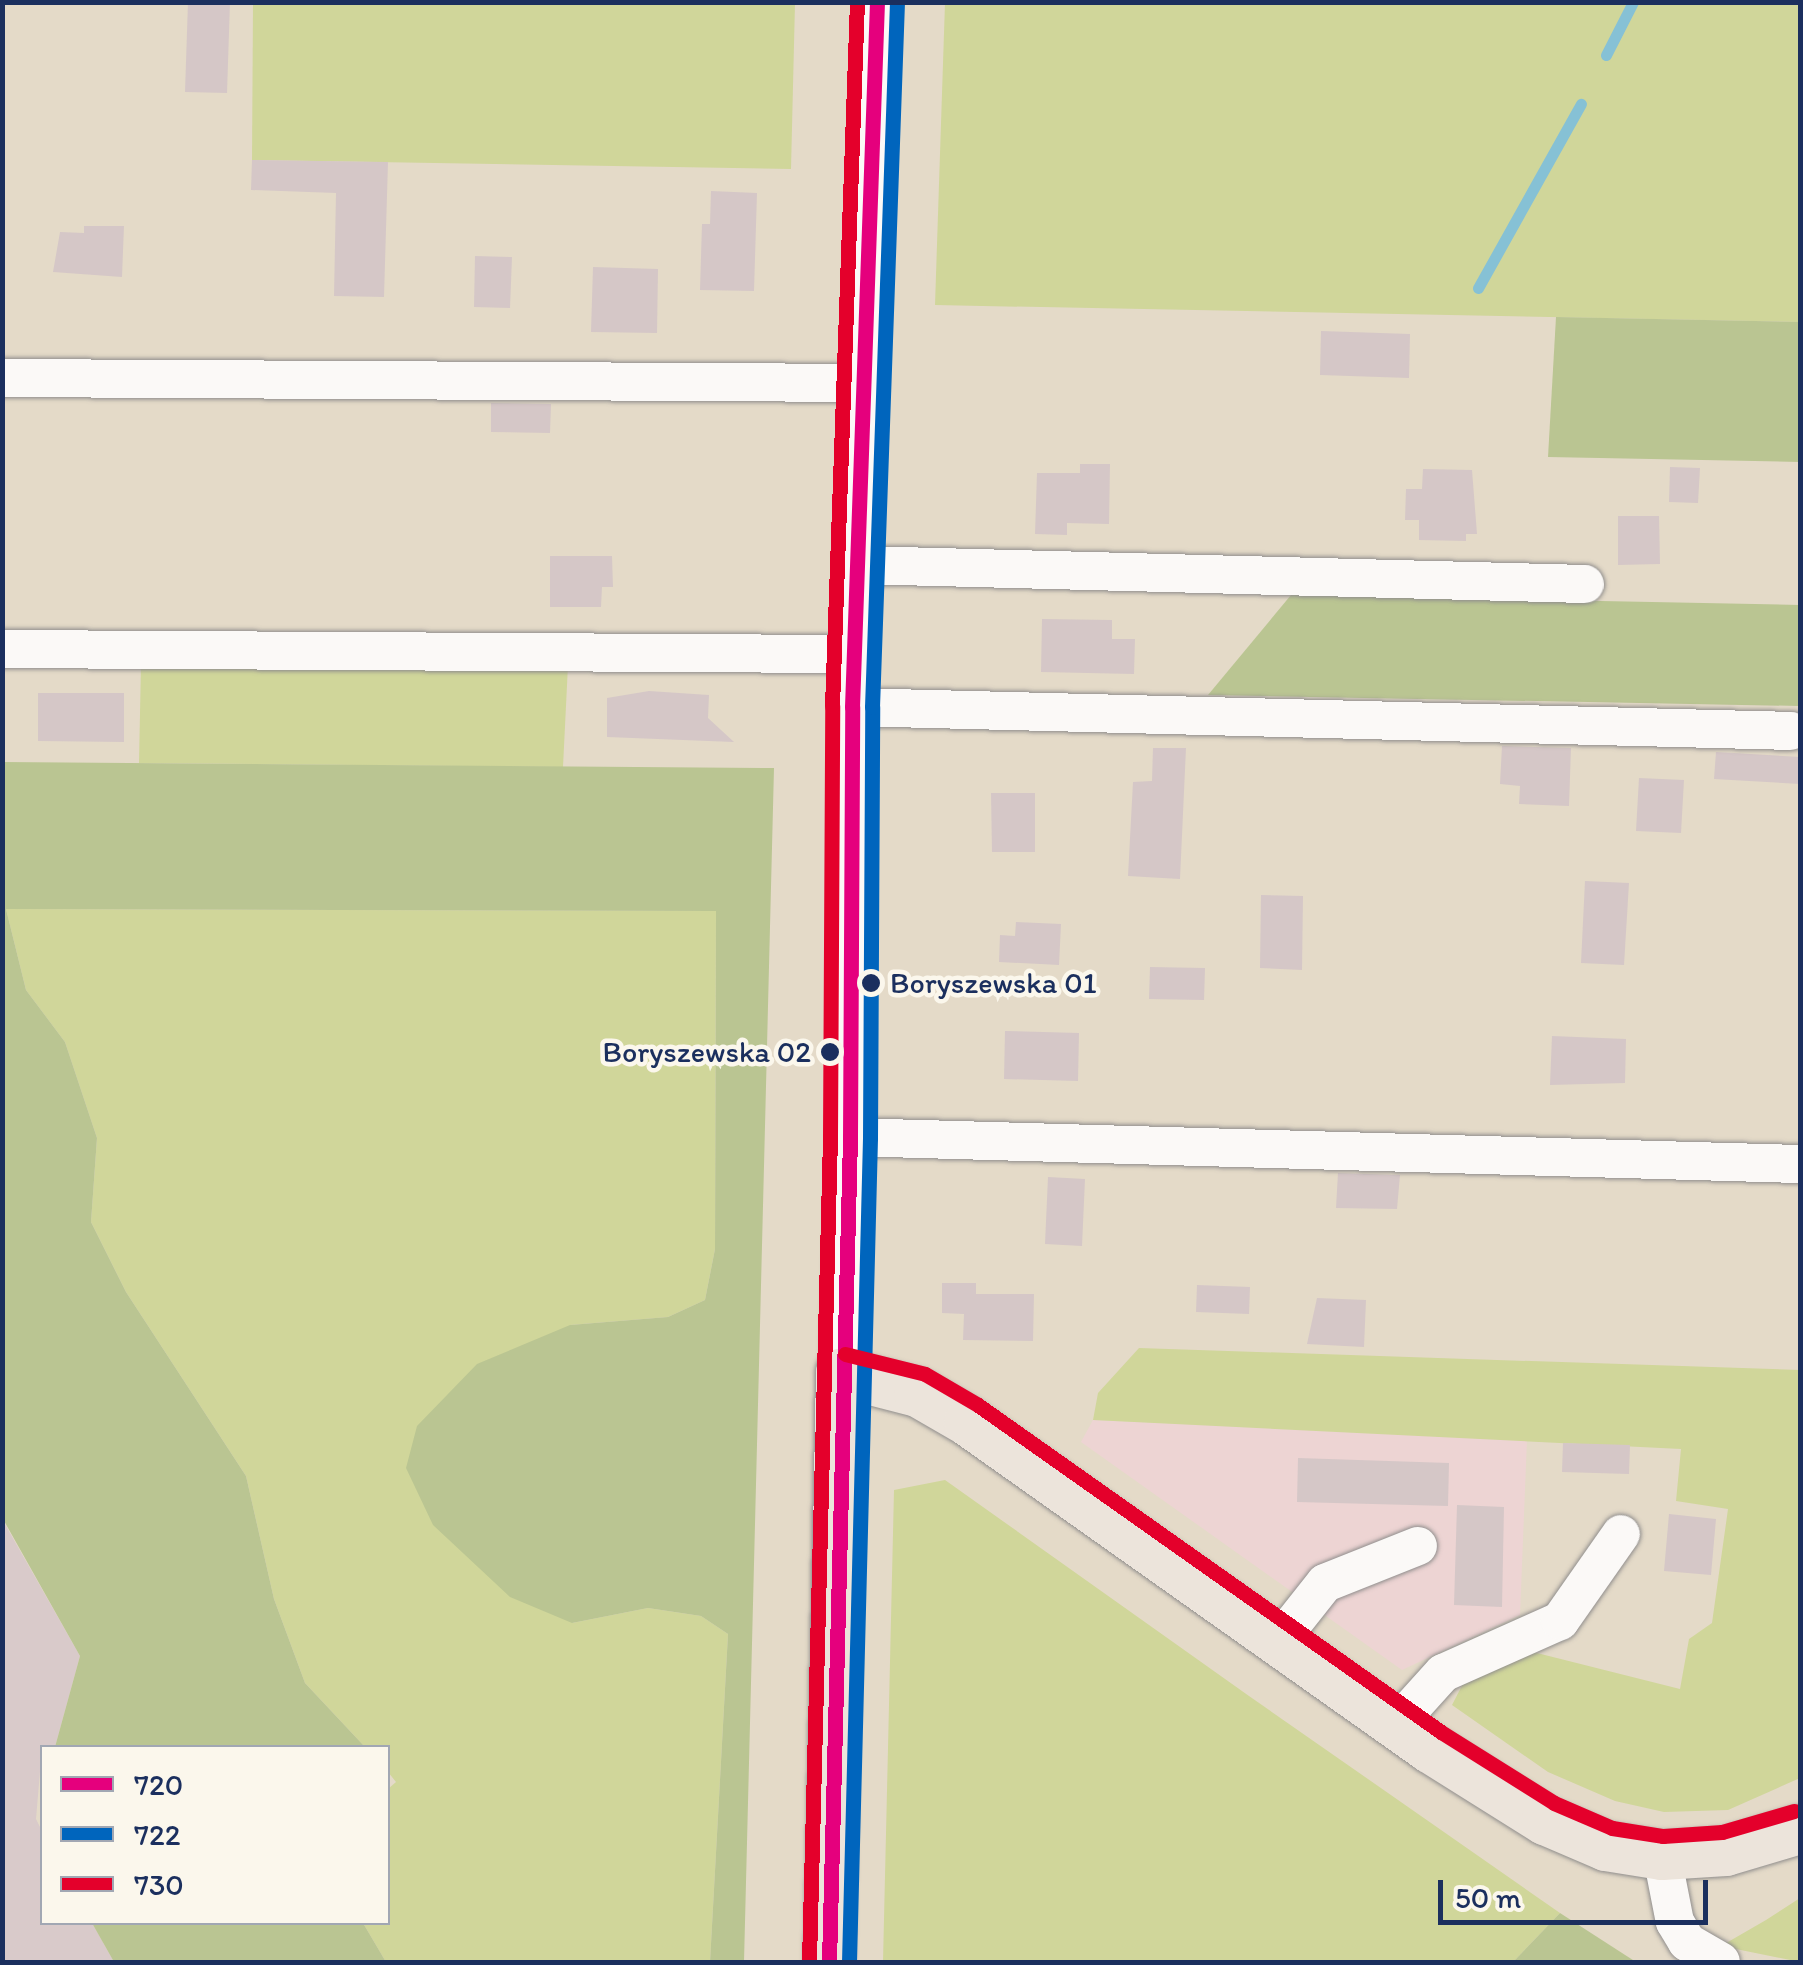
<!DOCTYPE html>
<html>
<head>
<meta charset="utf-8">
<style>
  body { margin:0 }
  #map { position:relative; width:1803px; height:1965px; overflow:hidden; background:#e4dac8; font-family:Itim,sans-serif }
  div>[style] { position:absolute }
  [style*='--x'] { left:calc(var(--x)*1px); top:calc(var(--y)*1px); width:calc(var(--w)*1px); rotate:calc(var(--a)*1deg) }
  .built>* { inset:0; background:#edd4d3 }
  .industrial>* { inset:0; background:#d9caca }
  .green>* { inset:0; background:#d0d69a }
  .forest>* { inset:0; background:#bac592 }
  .stream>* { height:11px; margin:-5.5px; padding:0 5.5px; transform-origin:5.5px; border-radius:5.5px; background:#86c1d5 }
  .building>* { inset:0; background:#d5c7c7 }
  .roads { filter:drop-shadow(0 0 2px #908e8d) drop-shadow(0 0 2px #908e8d) }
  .minor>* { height:38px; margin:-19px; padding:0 19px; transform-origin:19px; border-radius:19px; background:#fbf9f7 }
  .major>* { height:48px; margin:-24px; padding:0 24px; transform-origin:24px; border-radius:24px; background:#ece4db }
  .bus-1>* { height:15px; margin:-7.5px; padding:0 7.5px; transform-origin:7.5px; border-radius:7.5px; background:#e5007d }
  .bus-2>* { height:15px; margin:-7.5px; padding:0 7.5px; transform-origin:7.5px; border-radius:7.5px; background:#0065bd }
  .bus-3>* { height:15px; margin:-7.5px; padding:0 7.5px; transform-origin:7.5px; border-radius:7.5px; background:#e4002b }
  .dots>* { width:28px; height:28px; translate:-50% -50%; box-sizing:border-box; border:5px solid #fbf7ec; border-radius:50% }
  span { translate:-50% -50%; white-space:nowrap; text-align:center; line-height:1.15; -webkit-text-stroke:9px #fbf7ec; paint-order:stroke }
  .bus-label { font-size:30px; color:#1b2f5e }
  .left { translate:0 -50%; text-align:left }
  .right { translate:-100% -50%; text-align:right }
  .frame { position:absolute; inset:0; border:5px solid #1b2f5e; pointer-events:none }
  .legend { position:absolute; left:40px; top:1745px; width:350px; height:180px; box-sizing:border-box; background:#fbf7ec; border:2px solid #a1a7b3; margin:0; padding:12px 18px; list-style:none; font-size:30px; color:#1b2f5e }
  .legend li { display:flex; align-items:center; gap:20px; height:50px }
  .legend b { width:50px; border:2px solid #a1a7b3 }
  .scale { position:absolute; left:1438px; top:1880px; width:270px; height:45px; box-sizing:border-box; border:5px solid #1b2f5e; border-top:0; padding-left:12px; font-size:30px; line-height:35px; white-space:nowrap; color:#1b2f5e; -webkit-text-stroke:8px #fbf7ec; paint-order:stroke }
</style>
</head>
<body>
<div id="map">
  <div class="built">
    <i style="clip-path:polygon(1093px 1420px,1527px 1439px,1520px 1615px,1402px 1670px,1081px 1442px)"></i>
  </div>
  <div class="industrial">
    <i style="clip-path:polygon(2px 1519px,80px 1656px,55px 1747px,42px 1748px,36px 1819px,42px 1831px,42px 1922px,92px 1923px,114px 1962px,3px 1962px)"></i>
  </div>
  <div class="green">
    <i style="clip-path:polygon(253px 3px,795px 3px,791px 169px,252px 160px)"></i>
    <i style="clip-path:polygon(945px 3px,1800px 3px,1800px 322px,935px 305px)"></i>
    <i style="clip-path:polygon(141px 664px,568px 665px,563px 767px,139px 763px)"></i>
    <i style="clip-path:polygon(6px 909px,716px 911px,715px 1249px,705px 1300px,668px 1317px,570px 1325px,572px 1623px,648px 1608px,701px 1616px,728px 1634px,710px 1962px,386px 1962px,363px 1923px,388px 1922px,388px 1789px,396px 1782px,388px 1772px,388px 1748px,365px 1747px,305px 1683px,274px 1599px,246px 1476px,126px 1292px,91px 1222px,97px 1138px,65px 1042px,26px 990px)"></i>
    <i style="clip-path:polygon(1139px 1348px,1800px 1370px,1800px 1778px,1728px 1810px,1664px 1812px,1615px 1801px,1548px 1772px,1452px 1705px,1469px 1672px,1525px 1650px,1680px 1689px,1689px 1639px,1712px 1623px,1728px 1509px,1676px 1501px,1681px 1449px,1093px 1420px,1098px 1393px)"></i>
    <i style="clip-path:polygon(945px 1480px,1249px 1696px,1560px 1913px,1513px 1962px,883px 1962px,894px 1490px)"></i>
    <i style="clip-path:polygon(1800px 1898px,1800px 1962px,1721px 1946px,1766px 1920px)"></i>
  </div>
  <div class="forest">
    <i style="clip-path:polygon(1556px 317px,1800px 322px,1800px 462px,1548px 457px)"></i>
    <i style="clip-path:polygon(1291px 595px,1800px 605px,1800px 706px,1208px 695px)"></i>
    <i style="clip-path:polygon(2px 762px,774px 768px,744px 1962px,710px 1962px,728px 1634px,701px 1616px,648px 1608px,572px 1623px,510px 1597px,433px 1525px,406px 1468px,417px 1426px,477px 1364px,570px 1325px,668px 1317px,705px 1300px,715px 1249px,716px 911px,6px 909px,26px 990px,65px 1042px,97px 1138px,91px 1222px,126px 1292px,246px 1476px,274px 1599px,305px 1683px,365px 1747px,55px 1747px,80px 1656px,3px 1519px)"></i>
    <i style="clip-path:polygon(1560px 1913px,1636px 1962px,1513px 1962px)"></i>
    <i style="clip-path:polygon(92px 1923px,363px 1923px,386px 1962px,114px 1962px)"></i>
  </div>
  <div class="stream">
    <i style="--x:1606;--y:55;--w:59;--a:-63"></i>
    <i style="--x:1478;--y:288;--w:211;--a:-60.8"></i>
  </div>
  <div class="building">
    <i style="clip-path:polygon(188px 2px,230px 2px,227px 93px,185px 92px)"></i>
    <i style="clip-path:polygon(252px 160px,388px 162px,384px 297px,334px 296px,336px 193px,251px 190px)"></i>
    <i style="clip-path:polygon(711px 191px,757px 193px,754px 291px,700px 290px,702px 224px,710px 224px)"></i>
    <i style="clip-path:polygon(84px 226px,124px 226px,122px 277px,53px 272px,60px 232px,84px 233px)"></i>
    <i style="clip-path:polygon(475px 256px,512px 257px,510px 308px,474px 307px)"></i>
    <i style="clip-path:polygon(593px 267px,658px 269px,657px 333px,591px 332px)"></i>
    <i style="clip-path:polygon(1321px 331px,1410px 334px,1409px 378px,1320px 375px)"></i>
    <i style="clip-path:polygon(491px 403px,551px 404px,550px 433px,491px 432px)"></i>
    <i style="clip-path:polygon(1080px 464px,1110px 464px,1109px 524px,1067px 523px,1067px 535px,1035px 534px,1037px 473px,1080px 473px)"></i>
    <i style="clip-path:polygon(1670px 467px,1700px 468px,1698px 503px,1669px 502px)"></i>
    <i style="clip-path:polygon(1423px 469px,1472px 470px,1477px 534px,1466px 534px,1466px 541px,1419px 540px,1419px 520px,1405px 520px,1406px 489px,1422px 489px)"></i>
    <i style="clip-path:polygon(1618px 516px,1659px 516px,1660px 564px,1618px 565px)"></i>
    <i style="clip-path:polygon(550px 556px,612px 556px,613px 587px,602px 587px,601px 607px,550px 607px)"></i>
    <i style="clip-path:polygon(1042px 619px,1112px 620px,1112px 639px,1135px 639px,1134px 674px,1041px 672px)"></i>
    <i style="clip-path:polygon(649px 691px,709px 695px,708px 718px,734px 742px,607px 737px,607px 698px)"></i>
    <i style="clip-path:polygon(38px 693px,124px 693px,124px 742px,38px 741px)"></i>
    <i style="clip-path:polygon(1502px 746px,1571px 748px,1569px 806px,1519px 804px,1520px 786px,1500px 784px)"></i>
    <i style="clip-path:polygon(1153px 748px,1186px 748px,1180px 879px,1128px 876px,1133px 782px,1152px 781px)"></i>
    <i style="clip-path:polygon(1716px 752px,1800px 757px,1800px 784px,1714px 779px)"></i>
    <i style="clip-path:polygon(1639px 778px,1684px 780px,1681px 833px,1636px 831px)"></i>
    <i style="clip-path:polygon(991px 793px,1035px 793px,1035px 852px,992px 852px)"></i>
    <i style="clip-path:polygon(1585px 881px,1629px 883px,1624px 965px,1581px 963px)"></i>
    <i style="clip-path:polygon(1261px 895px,1303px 896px,1302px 970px,1260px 968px)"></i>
    <i style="clip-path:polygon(1016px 922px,1061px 924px,1059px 965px,999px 962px,1000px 935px,1015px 936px)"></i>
    <i style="clip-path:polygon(1150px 967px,1205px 968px,1204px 1000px,1149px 999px)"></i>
    <i style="clip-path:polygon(1005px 1031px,1079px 1033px,1078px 1081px,1004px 1079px)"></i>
    <i style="clip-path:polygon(1552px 1036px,1626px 1039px,1625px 1083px,1550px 1085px)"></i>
    <i style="clip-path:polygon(1338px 1173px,1400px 1175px,1397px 1209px,1336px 1208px)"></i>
    <i style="clip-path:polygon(1048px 1177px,1085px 1179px,1082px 1246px,1045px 1244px)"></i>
    <i style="clip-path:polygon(942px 1283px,976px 1283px,976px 1294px,1034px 1294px,1033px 1341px,963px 1340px,964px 1314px,942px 1313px)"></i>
    <i style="clip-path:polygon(1197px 1285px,1250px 1287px,1249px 1314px,1196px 1312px)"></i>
    <i style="clip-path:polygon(1317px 1298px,1366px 1300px,1364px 1347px,1307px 1344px)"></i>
    <i style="clip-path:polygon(1563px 1443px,1630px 1445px,1629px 1474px,1562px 1472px)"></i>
    <i style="clip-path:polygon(1298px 1458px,1449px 1463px,1448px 1506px,1297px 1502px)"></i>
    <i style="clip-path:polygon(1457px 1505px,1504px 1507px,1502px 1607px,1454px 1605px)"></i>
    <i style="clip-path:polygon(1669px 1514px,1716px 1519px,1711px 1575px,1664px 1571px)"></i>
  </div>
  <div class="roads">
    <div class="minor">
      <i style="--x:2;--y:378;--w:865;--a:0.33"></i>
      <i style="--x:860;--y:565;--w:725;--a:1.5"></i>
      <i style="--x:2;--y:649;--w:853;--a:0.34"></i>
      <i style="--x:852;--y:707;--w:939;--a:1.46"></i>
      <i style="--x:850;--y:1137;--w:950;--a:1.63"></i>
      <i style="--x:840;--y:1373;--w:236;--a:-87.6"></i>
      <i style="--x:850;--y:1137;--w:430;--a:-89.7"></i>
      <i style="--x:852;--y:707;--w:705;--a:-87.97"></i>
      <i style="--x:1279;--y:1641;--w:74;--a:-51.6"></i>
      <i style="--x:1325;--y:1583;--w:100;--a:-21.7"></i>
      <i style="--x:1396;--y:1725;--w:70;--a:-47.9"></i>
      <i style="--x:1443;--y:1673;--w:128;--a:-24"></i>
      <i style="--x:1560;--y:1621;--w:106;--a:-55"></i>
      <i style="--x:1662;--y:1856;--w:67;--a:78.9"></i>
      <i style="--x:1675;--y:1922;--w:23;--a:59"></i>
      <i style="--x:1687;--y:1942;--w:39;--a:30"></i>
    </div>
    <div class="major">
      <i style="--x:829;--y:1962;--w:589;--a:-88.93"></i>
      <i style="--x:840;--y:1373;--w:81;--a:14.4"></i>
      <i style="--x:918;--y:1393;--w:58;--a:30.1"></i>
      <i style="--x:968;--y:1422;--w:566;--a:35.29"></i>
      <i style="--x:1430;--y:1749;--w:136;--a:32.1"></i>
      <i style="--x:1545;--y:1821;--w:66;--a:23.1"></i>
      <i style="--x:1606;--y:1847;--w:57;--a:9.1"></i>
      <i style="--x:1662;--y:1856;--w:64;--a:-3.6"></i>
      <i style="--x:1726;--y:1852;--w:77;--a:-16.6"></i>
    </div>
  </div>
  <div class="bus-1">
    <i style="--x:829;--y:1962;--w:825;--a:-88.54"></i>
    <i style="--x:850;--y:1137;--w:430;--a:-89.7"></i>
    <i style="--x:852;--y:707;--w:705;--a:-87.97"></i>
  </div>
  <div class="bus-2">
    <i style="--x:849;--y:1962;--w:824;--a:-88.54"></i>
    <i style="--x:870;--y:1138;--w:431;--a:-89.7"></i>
    <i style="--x:872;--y:707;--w:704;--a:-87.97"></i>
  </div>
  <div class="bus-3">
    <i style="--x:845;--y:1354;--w:82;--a:14"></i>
    <i style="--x:925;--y:1374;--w:61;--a:30.3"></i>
    <i style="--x:978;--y:1405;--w:567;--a:35.23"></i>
    <i style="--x:1441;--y:1732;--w:133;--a:32.1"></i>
    <i style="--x:1554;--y:1803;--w:63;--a:23.3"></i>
    <i style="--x:1612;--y:1828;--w:52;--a:8.9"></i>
    <i style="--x:1663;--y:1836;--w:59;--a:-3.9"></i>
    <i style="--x:1722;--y:1832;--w:75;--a:-16.3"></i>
    <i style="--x:809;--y:1961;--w:824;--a:-88.54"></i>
    <i style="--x:830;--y:1137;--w:431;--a:-89.7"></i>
    <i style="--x:832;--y:706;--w:704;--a:-87.97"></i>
  </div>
  <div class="dots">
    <i style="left:871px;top:983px;background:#1b2f5e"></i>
    <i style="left:830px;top:1052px;background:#1b2f5e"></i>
  </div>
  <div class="bus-label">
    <span class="left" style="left:890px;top:983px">Boryszewska 01</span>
    <span class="right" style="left:811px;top:1052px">Boryszewska 02</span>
  </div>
  <div class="frame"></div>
  <ul class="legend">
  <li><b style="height:12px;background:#e5007d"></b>720</li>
  <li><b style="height:12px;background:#0065bd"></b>722</li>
  <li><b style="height:12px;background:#e4002b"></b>730</li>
  </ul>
  <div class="scale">50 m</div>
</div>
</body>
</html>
